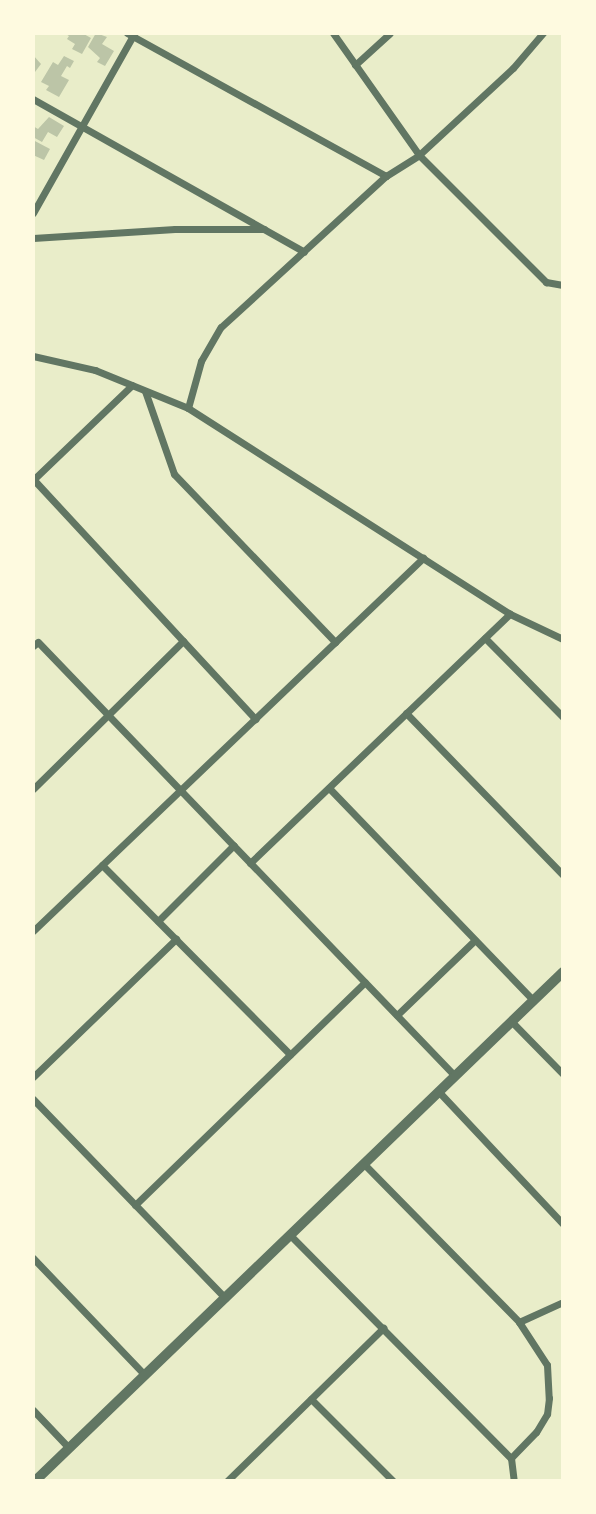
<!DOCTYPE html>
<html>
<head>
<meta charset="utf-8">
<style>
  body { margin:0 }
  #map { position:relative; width:596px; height:1514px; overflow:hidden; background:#e9edc9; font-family:Raleway,sans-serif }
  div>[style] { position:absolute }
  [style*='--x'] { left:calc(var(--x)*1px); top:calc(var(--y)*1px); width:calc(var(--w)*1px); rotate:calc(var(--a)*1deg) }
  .building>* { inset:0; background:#bcc5a7 }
  .minor>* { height:7px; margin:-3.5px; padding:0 3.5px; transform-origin:3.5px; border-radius:3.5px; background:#617663 }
  .tertiary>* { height:10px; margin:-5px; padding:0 5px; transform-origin:5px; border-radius:5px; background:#617663 }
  span { translate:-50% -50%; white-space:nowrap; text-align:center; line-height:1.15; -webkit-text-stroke:7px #fefae0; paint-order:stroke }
  .frame { position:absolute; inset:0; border:35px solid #fefae0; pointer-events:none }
</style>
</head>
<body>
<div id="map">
  <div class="building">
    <i style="clip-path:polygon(64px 33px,82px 33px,91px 38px,82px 54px,72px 49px,75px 44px,67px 39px,69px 36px)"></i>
    <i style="clip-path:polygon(96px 33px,107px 37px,102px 44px,114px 51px,105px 66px,97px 62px,100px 58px,88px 47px)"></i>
    <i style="clip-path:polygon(33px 55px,41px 64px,35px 72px,33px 71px)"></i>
    <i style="clip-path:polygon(64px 56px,74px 61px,70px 68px,67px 66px,61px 76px,69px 80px,59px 97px,46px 90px,49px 86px,41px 82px,53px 62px,58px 65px)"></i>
    <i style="clip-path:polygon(49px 117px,64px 126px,57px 137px,48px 132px,42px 142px,33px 137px,33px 126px,38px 129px)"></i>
    <i style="clip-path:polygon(33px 140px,50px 149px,44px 160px,33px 155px)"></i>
  </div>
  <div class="minor">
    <i style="--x:127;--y:33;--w:296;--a:28.9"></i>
    <i style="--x:333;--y:33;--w:149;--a:54.8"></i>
    <i style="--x:419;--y:155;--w:180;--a:45"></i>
    <i style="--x:546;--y:282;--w:17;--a:10"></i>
    <i style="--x:355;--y:65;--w:47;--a:-42.4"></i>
    <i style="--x:33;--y:99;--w:311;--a:29.4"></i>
    <i style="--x:33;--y:213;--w:206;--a:-60.6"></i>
    <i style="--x:33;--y:238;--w:142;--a:-3.6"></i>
    <i style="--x:175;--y:229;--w:89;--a:0"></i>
    <i style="--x:33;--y:356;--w:64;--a:12.7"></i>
    <i style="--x:95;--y:370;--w:100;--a:22.2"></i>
    <i style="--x:188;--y:408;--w:382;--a:32.6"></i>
    <i style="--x:510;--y:614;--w:59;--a:25.3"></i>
    <i style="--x:145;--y:391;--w:88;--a:70.7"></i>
    <i style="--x:174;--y:474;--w:233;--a:46.2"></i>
    <i style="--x:188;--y:408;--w:49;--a:-74.5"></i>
    <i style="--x:201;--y:361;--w:39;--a:-60"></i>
    <i style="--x:221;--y:327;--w:224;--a:-42.5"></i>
    <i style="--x:386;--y:176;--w:39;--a:-32"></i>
    <i style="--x:419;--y:155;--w:128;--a:-42.8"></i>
    <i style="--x:513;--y:68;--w:46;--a:-49.4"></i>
    <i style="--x:33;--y:480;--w:137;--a:-43.8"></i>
    <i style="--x:34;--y:480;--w:326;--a:47.2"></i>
    <i style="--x:485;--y:638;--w:111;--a:45.4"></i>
    <i style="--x:33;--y:646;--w:6;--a:-39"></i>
    <i style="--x:38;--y:642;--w:602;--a:46.14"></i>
    <i style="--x:406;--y:713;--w:226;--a:45.9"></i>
    <i style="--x:329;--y:788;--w:294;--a:46.1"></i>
    <i style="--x:33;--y:789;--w:211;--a:-44.6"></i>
    <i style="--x:250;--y:863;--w:360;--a:-43.8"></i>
    <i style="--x:102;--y:865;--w:267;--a:45.2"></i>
    <i style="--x:158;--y:921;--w:107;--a:-45"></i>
    <i style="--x:33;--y:931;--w:540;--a:-43.72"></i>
    <i style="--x:397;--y:1015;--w:108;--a:-43.9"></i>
    <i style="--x:512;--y:1022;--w:73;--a:45.6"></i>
    <i style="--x:33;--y:1077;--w:199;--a:-44"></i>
    <i style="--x:439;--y:1092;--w:181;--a:46.8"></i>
    <i style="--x:33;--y:1099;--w:277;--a:46"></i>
    <i style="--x:364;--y:1164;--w:221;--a:45.5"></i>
    <i style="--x:519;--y:1322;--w:51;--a:56.9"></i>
    <i style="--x:547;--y:1365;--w:33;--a:87"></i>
    <i style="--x:549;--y:1398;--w:16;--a:97"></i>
    <i style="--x:547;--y:1414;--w:21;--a:121"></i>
    <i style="--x:536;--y:1432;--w:36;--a:134"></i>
    <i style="--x:511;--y:1458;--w:23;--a:83"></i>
    <i style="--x:135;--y:1205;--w:320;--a:-44.1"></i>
    <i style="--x:290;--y:1235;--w:314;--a:45.3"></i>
    <i style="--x:33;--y:1258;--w:162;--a:46.3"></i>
    <i style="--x:519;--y:1322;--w:48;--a:-24.4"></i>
    <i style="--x:311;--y:1399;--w:116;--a:45"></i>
    <i style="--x:33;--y:1410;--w:52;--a:46.5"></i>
    <i style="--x:227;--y:1481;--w:219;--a:-44.4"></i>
  </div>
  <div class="tertiary">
    <i style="--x:35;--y:1481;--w:733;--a:-43.95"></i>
  </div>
  <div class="frame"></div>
</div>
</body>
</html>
